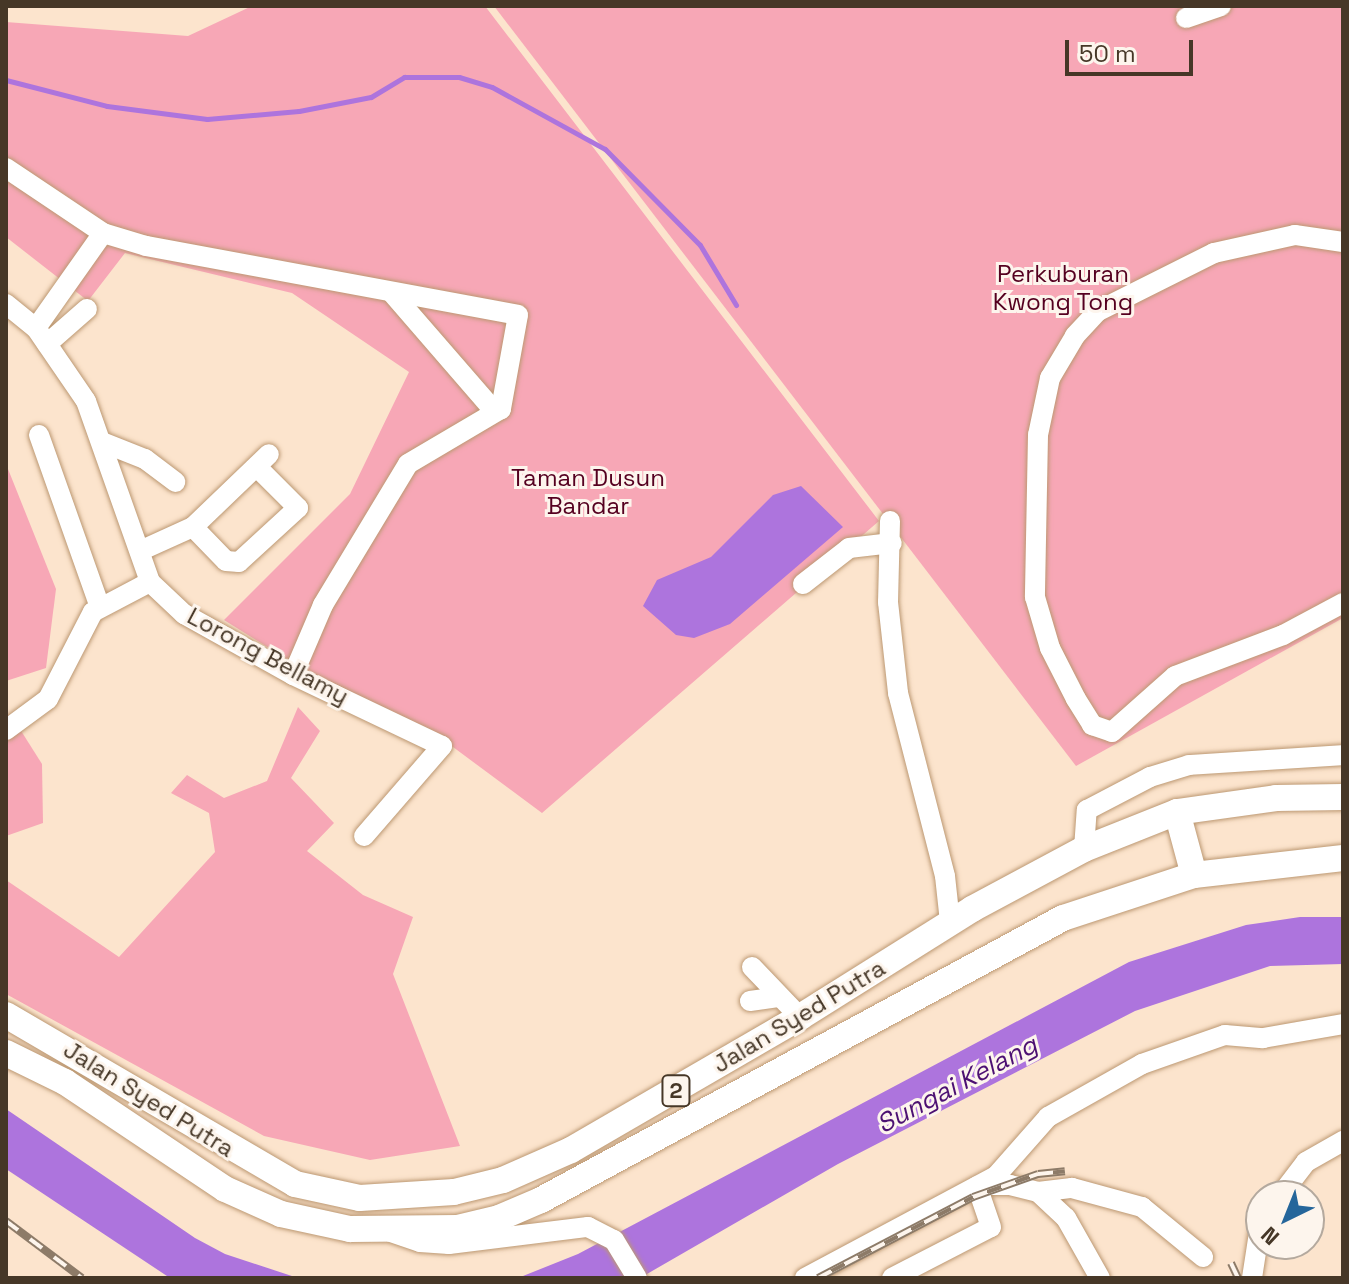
<!DOCTYPE html>
<html>
<head>
<meta charset="utf-8">
<style>
  body { margin:0 }
  #map { position:relative; width:1349px; height:1284px; overflow:hidden; background:#fce4cd; font-family:"Space Grotesk",sans-serif }
  div>[style] { position:absolute }
  [style*='--x'] { left:calc(var(--x)*1px); top:calc(var(--y)*1px); width:calc(var(--w)*1px); rotate:calc(var(--a)*1deg) }
  .green>* { inset:0; background:#f7a7b6 }
  .water>* { inset:0; background:#ad74dd }
  .stream>* { height:5px; margin:-2.5px; padding:0 2.5px; transform-origin:2.5px; border-radius:2.5px; background:#ad74dd }
  .roads { filter:drop-shadow(0 0 2px #bc9872) drop-shadow(0 0 2px #bc9872) }
  .minor>* { height:20px; margin:-10px; padding:0 10px; transform-origin:10px; border-radius:10px; background:#fff }
  .major>* { height:26px; margin:-13px; padding:0 13px; transform-origin:13px; border-radius:13px; background:#fff }
  .rail>* { height:8px; margin-top:-4px; transform-origin:0; background:repeating-linear-gradient(90deg,#fdf5ed 0 15px,#8d7b68 0 30px); box-sizing:border-box; border-block:2px solid #8d7b68 }
  span { translate:-50% -50%; white-space:nowrap; text-align:center; line-height:1.15; -webkit-text-stroke:6px #fdf5ed; paint-order:stroke }
  .shield-label span { padding:2px 6px; background:#fdf5ed; border:2px solid; border-radius:6px; -webkit-text-stroke-width:0 }
  .shield-label { font-size:22px; color:#463727; font-weight:700 }
  .park-label { font-size:24px; color:#550020 }
  .street-label { font-size:24px; color:#463727 }
  .water-label { font-size:26px; color:#4c1072; font-style:italic }
  .frame { position:absolute; inset:0; border:8px solid #463727; pointer-events:none }
  .north { position:absolute; left:1245px; top:1180px; width:80px; height:80px; box-sizing:border-box; background:#fdf5ed; border:2px solid #b4a99e; border-radius:50%; rotate:223deg; font-size:22px; font-weight:700; line-height:32px; text-align:center; color:#463727 }
  .north::after { content:''; display:block; margin:auto; width:28px; height:36px; background:#25669b; clip-path:polygon(50% 0,100% 100%,50% 72%,0 100%) }
  .scale { position:absolute; left:1065px; top:40px; width:128px; height:36px; box-sizing:border-box; border:4px solid #463727; border-top:0; padding-left:10px; font-size:24px; line-height:28px; white-space:nowrap; color:#463727; -webkit-text-stroke:6px #fdf5ed; paint-order:stroke }
</style>
</head>
<body>
<div id="map">
  <div class="green">
    <i style="clip-path:polygon(252px 6px,485px 6px,879px 521px,542px 813px,453px 747px,290px 661px,224px 620px,350px 494px,409px 372px,292px 293px,125px 253px,88px 301px,6px 237px,6px 22px,188px 36px)"></i>
    <i style="clip-path:polygon(494px 6px,1343px 6px,1343px 618px,1076px 766px)"></i>
    <i style="clip-path:polygon(6px 464px,56px 589px,46px 668px,6px 681px)"></i>
    <i style="clip-path:polygon(298px 707px,320px 731px,291px 778px,334px 823px,307px 851px,363px 895px,413px 917px,393px 974px,460px 1146px,370px 1160px,264px 1136px,6px 994px,6px 880px,119px 957px,215px 852px,209px 813px,171px 793px,187px 775px,224px 798px,267px 781px)"></i>
    <i style="clip-path:polygon(11px 715px,42px 764px,43px 823px,6px 836px,6px 716px)"></i>
  </div>
  <div class="water">
    <i style="clip-path:polygon(801px 486px,843px 527px,730px 624px,694px 638px,676px 635px,643px 606px,657px 580px,711px 557px,773px 495px)"></i>
    <i style="clip-path:polygon(1300px 917px,1343px 917px,1343px 964px,1270px 966px,1135px 1011px,838px 1164px,640px 1278px,518px 1278px,578px 1254px,1129px 962px,1246px 925px)"></i>
    <i style="clip-path:polygon(6px 1109px,195px 1238px,225px 1254px,298px 1278px,170px 1278px,6px 1169px)"></i>
  </div>
  <div class="stream">
    <i style="--x:6;--y:80;--w:104;--a:14.4"></i>
    <i style="--x:107;--y:106;--w:101;--a:7.4"></i>
    <i style="--x:207;--y:119;--w:92;--a:-5"></i>
    <i style="--x:299;--y:111;--w:73;--a:-11"></i>
    <i style="--x:371;--y:97;--w:39;--a:-31"></i>
    <i style="--x:404;--y:77;--w:55;--a:0"></i>
    <i style="--x:459;--y:77;--w:34;--a:17"></i>
    <i style="--x:492;--y:87;--w:129;--a:28.8"></i>
    <i style="--x:605;--y:149;--w:135;--a:45.3"></i>
    <i style="--x:700;--y:245;--w:70;--a:59"></i>
  </div>
  <div class="roads">
    <div class="minor">
      <i style="--x:1186;--y:18;--w:37;--a:-19"></i>
      <i style="--x:6;--y:168;--w:117;--a:33.8"></i>
      <i style="--x:103;--y:233;--w:45;--a:16.8"></i>
      <i style="--x:146;--y:246;--w:378;--a:10.5"></i>
      <i style="--x:518;--y:315;--w:96;--a:100.3"></i>
      <i style="--x:501;--y:409;--w:108;--a:149.4"></i>
      <i style="--x:408;--y:464;--w:165;--a:121.1"></i>
      <i style="--x:323;--y:605;--w:76;--a:113.2"></i>
      <i style="--x:1343;--y:242;--w:49;--a:-171.7"></i>
      <i style="--x:1295;--y:235;--w:83;--a:167.5"></i>
      <i style="--x:1214;--y:253;--w:130;--a:153.4"></i>
      <i style="--x:1098;--y:311;--w:34;--a:133"></i>
      <i style="--x:1075;--y:336;--w:49;--a:120.8"></i>
      <i style="--x:1050;--y:378;--w:58;--a:101.9"></i>
      <i style="--x:1038;--y:435;--w:162;--a:91.1"></i>
      <i style="--x:1035;--y:597;--w:53;--a:73.6"></i>
      <i style="--x:1050;--y:648;--w:57;--a:63"></i>
      <i style="--x:1076;--y:699;--w:31;--a:58"></i>
      <i style="--x:1092;--y:725;--w:21;--a:19"></i>
      <i style="--x:1112;--y:732;--w:84;--a:-41.6"></i>
      <i style="--x:1175;--y:676;--w:116;--a:-20.8"></i>
      <i style="--x:1283;--y:635;--w:68;--a:-28.1"></i>
      <i style="--x:392;--y:293;--w:157;--a:49.1"></i>
      <i style="--x:6;--y:304;--w:38;--a:39"></i>
      <i style="--x:36;--y:328;--w:88;--a:55.6"></i>
      <i style="--x:86;--y:401;--w:192;--a:70.5"></i>
      <i style="--x:150;--y:582;--w:47;--a:43.3"></i>
      <i style="--x:184;--y:614;--w:125;--a:29.2"></i>
      <i style="--x:293;--y:675;--w:165;--a:25.5"></i>
      <i style="--x:442;--y:746;--w:119;--a:130.9"></i>
      <i style="--x:36;--y:328;--w:116;--a:-54.8"></i>
      <i style="--x:47;--y:344;--w:53;--a:-41.2"></i>
      <i style="--x:39;--y:435;--w:182;--a:70.5"></i>
      <i style="--x:102;--y:442;--w:46;--a:21.6"></i>
      <i style="--x:145;--y:459;--w:38;--a:37"></i>
      <i style="--x:890;--y:521;--w:81;--a:91.4"></i>
      <i style="--x:888;--y:602;--w:92;--a:83.7"></i>
      <i style="--x:898;--y:693;--w:189;--a:75.6"></i>
      <i style="--x:945;--y:876;--w:46;--a:83.8"></i>
      <i style="--x:193;--y:527;--w:105;--a:-43.8"></i>
      <i style="--x:142;--y:550;--w:56;--a:-24.3"></i>
      <i style="--x:193;--y:527;--w:47;--a:45.9"></i>
      <i style="--x:226;--y:561;--w:13;--a:4"></i>
      <i style="--x:239;--y:562;--w:80;--a:-42.5"></i>
      <i style="--x:298;--y:508;--w:55;--a:-135"></i>
      <i style="--x:803;--y:584;--w:58;--a:-38"></i>
      <i style="--x:849;--y:548;--w:43;--a:-6.6"></i>
      <i style="--x:6;--y:730;--w:52;--a:-36.4"></i>
      <i style="--x:48;--y:699;--w:98;--a:-62.7"></i>
      <i style="--x:93;--y:612;--w:64;--a:-27.8"></i>
      <i style="--x:1084;--y:849;--w:39;--a:-86"></i>
      <i style="--x:1087;--y:810;--w:71;--a:-27.6"></i>
      <i style="--x:1150;--y:777;--w:41;--a:-17.1"></i>
      <i style="--x:1189;--y:765;--w:154;--a:-3.7"></i>
      <i style="--x:752;--y:967;--w:69;--a:46.2"></i>
      <i style="--x:750;--y:1001;--w:30;--a:-8"></i>
      <i style="--x:981;--y:1185;--w:29;--a:0"></i>
      <i style="--x:1010;--y:1185;--w:29;--a:14"></i>
      <i style="--x:1038;--y:1192;--w:38;--a:43"></i>
      <i style="--x:1066;--y:1218;--w:69;--a:60.5"></i>
      <i style="--x:1038;--y:1192;--w:34;--a:-7"></i>
      <i style="--x:1072;--y:1188;--w:73;--a:15.2"></i>
      <i style="--x:1142;--y:1207;--w:79;--a:39.3"></i>
      <i style="--x:1280;--y:1196;--w:43;--a:-52.6"></i>
      <i style="--x:1306;--y:1162;--w:43;--a:-29.6"></i>
      <i style="--x:391;--y:1232;--w:31;--a:19"></i>
      <i style="--x:420;--y:1242;--w:29;--a:4"></i>
      <i style="--x:449;--y:1244;--w:140;--a:-7"></i>
      <i style="--x:588;--y:1227;--w:29;--a:27"></i>
      <i style="--x:614;--y:1240;--w:44;--a:58.8"></i>
      <i style="--x:805;--y:1278;--w:217;--a:-28.1"></i>
      <i style="--x:996;--y:1176;--w:79;--a:-48.6"></i>
      <i style="--x:1048;--y:1117;--w:108;--a:-29.4"></i>
      <i style="--x:1142;--y:1064;--w:88;--a:-19.3"></i>
      <i style="--x:1225;--y:1035;--w:38;--a:5"></i>
      <i style="--x:1263;--y:1038;--w:81;--a:-9.9"></i>
      <i style="--x:892;--y:1278;--w:111;--a:-27.3"></i>
      <i style="--x:991;--y:1227;--w:43;--a:-108.9"></i>
      <i style="--x:1252;--y:1278;--w:59;--a:-81.2"></i>
    </div>
    <div class="major">
      <i style="--x:1177;--y:812;--w:65;--a:74.9"></i>
      <i style="--x:6;--y:1015;--w:335;--a:30.3"></i>
      <i style="--x:295;--y:1184;--w:66;--a:12.2"></i>
      <i style="--x:360;--y:1198;--w:94;--a:-3.7"></i>
      <i style="--x:454;--y:1192;--w:50;--a:-13.8"></i>
      <i style="--x:503;--y:1180;--w:74;--a:-23.8"></i>
      <i style="--x:571;--y:1150;--w:265;--a:-30.1"></i>
      <i style="--x:800;--y:1017;--w:203;--a:-32.1"></i>
      <i style="--x:972;--y:909;--w:127;--a:-28.2"></i>
      <i style="--x:1084;--y:849;--w:100;--a:-21.7"></i>
      <i style="--x:1177;--y:812;--w:100;--a:-8"></i>
      <i style="--x:1276;--y:798;--w:67;--a:-0.9"></i>
      <i style="--x:6;--y:1053;--w:66;--a:26.2"></i>
      <i style="--x:65;--y:1082;--w:192;--a:33.8"></i>
      <i style="--x:225;--y:1189;--w:61;--a:24.1"></i>
      <i style="--x:281;--y:1214;--w:71;--a:12.3"></i>
      <i style="--x:350;--y:1229;--w:108;--a:-0.5"></i>
      <i style="--x:458;--y:1228;--w:42;--a:-13.7"></i>
      <i style="--x:499;--y:1218;--w:46;--a:-23.2"></i>
      <i style="--x:541;--y:1200;--w:593;--a:-28.38"></i>
      <i style="--x:1063;--y:918;--w:138;--a:-18.2"></i>
      <i style="--x:1194;--y:875;--w:150;--a:-6.5"></i>
    </div>
  </div>
  <div class="rail">
    <i style="--x:6;--y:1221;--w:95;--a:36.9"></i>
    <i style="--x:1231;--y:1263;--w:17;--a:65"></i>
    <i style="--x:818;--y:1278;--w:175;--a:-27.6"></i>
    <i style="--x:973;--y:1197;--w:69;--a:-19.5"></i>
    <i style="--x:1038;--y:1174;--w:27;--a:-6"></i>
  </div>
  <div class="shield-label">
    <span style="left:676px;top:1091px">2</span>
  </div>
  <div class="park-label">
    <span style="left:1063px;top:288px">Perkuburan<br>Kwong Tong</span>
    <span style="left:588px;top:492px">Taman Dusun<br>Bandar</span>
  </div>
  <div class="street-label">
    <span style="left:268px;top:656px;rotate:28deg">Lorong Bellamy</span>
    <span style="left:799px;top:1016px;rotate:-31deg">Jalan Syed Putra</span>
    <span style="left:149px;top:1099px;rotate:32deg">Jalan Syed Putra</span>
  </div>
  <div class="water-label">
    <span style="left:957px;top:1085px;rotate:-28deg">Sungai Kelang</span>
  </div>
  <div class="frame"></div>
  <div class="north">N</div>
  <div class="scale">50 m</div>
</div>
</body>
</html>
